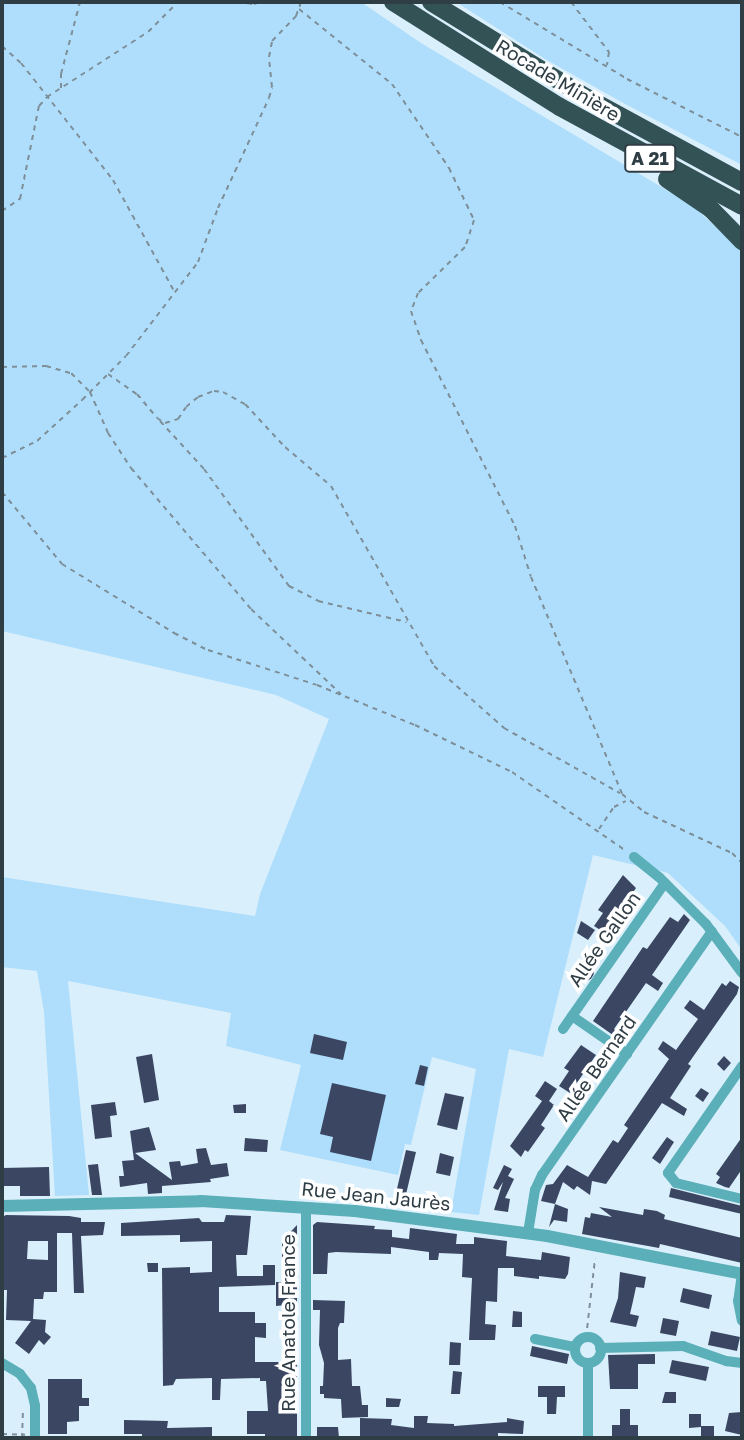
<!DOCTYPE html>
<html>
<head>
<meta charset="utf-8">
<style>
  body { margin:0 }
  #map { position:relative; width:744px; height:1440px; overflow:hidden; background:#daeffc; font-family:"Golos Text",sans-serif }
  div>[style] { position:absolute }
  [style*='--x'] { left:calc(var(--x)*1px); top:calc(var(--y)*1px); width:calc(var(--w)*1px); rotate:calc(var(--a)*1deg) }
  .green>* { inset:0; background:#aedefb }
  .building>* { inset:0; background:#3b4762 }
  .round { border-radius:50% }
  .path>* { height:2px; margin-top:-1px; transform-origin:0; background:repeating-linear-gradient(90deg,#7e8f99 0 5px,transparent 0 10px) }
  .minor>* { height:10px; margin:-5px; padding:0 5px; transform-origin:5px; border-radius:5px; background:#5aafb8 }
  .minor>.ring { margin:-5px; padding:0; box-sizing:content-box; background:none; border:10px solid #5aafb8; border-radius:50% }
  .tertiary>* { height:12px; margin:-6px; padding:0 6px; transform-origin:6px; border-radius:6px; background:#5aafb8 }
  .motorway>* { height:18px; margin:-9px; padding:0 9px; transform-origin:9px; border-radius:9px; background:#335256 }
  span { translate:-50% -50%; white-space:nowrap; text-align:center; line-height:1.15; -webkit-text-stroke:7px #fff; paint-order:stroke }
  .shield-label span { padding:2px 5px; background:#fff; border:2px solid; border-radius:5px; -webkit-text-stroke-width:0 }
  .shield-label { font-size:18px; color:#2f3d45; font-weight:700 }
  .street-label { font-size:19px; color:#2f3d45 }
  .frame { position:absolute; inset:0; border:4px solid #2f3d45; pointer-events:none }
</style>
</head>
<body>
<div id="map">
  <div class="green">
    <i style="clip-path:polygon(2px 2px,361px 2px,421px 43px,693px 206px,742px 251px,742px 950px,725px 926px,668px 873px,593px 855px,543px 1057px,509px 1049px,479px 1215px,451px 1212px,476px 1069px,432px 1057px,411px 1145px,405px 1144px,398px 1175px,280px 1150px,301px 1065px,226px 1046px,231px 1013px,68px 981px,89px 1195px,55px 1196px,44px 1012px,37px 971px,2px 967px,2px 877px,255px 916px,260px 894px,329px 719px,276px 695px,2px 631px)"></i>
    <i style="clip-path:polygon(456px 2px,742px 2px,742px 165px,627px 105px,545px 59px)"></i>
  </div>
  <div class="building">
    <i style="clip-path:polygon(623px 875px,636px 888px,611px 925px,615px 928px,610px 936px,594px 926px,603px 913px,598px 910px)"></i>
    <i style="clip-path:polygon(684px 914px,690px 920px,652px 975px,663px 983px,658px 991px,646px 983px,614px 1029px,623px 1036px,620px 1040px,593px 1021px,643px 947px,647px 949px,670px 917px,678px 922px)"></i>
    <i style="clip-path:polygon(581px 921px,595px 930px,588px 940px,577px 933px)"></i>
    <i class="round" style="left:576px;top:963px;width:18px;height:18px"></i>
    <i style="clip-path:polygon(730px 981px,739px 987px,737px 994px,688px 1064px,691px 1066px,670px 1098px,687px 1109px,684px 1116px,662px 1103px,606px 1184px,592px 1181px,590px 1195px,577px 1186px,574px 1190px,563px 1182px,555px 1204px,568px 1209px,567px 1222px,554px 1220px,549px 1227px,555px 1204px,541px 1201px,546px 1185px,553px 1184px,567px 1165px,588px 1177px,613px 1140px,618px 1143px,628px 1128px,624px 1125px,669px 1059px,658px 1049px,663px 1041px,676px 1050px,698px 1019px,684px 1008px,690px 1000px,704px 1010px,722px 983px,726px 986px)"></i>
    <i style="clip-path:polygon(314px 1034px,347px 1042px,343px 1060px,310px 1053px)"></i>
    <i style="clip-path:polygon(581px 1045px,596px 1055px,570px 1093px,559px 1086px,569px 1071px,564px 1068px)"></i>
    <i style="clip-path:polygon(152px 1054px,159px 1100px,144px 1103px,136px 1057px)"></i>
    <i style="clip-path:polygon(724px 1056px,731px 1063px,724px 1071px,717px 1064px)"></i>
    <i style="clip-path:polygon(420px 1065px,428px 1067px,424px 1086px,415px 1084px)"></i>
    <i style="clip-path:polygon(545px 1081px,557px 1089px,549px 1101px,554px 1105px,541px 1125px,545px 1128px,528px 1152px,525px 1150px,521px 1157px,510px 1146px,542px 1101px,535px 1096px)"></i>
    <i style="clip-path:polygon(332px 1083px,386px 1095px,371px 1161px,330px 1152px,333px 1137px,320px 1134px)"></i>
    <i style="clip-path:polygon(701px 1088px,709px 1093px,703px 1102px,695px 1096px)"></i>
    <i style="clip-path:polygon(445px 1093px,464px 1097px,457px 1130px,437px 1125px)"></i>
    <i style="clip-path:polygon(115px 1102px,117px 1115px,110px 1116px,112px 1137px,95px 1139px,91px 1105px)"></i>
    <i style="clip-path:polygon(246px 1104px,246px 1113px,234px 1113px,233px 1105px)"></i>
    <i style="clip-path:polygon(149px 1127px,156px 1150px,135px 1153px,172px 1180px,169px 1162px,180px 1161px,181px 1166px,198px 1163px,196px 1149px,206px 1148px,211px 1165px,227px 1163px,229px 1176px,210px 1179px,211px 1182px,162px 1186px,162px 1193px,148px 1194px,147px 1183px,120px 1187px,119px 1176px,124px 1176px,122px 1161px,134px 1160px,130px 1131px)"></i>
    <i style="clip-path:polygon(667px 1137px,674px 1142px,660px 1164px,652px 1158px)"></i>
    <i style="clip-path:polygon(742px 1137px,742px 1169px,729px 1188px,725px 1187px,716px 1183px,720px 1177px,716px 1174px)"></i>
    <i style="clip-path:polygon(245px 1138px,268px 1140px,267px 1152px,244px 1151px)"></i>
    <i style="clip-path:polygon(406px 1150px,416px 1152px,403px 1207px,393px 1206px)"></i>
    <i style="clip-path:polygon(440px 1153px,454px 1157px,450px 1176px,436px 1173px)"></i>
    <i style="clip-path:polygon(98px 1164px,102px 1195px,92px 1195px,88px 1165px)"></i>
    <i style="clip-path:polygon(504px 1165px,512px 1169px,508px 1176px,514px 1179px,505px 1198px,510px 1199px,508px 1212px,494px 1210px,503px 1182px,498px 1190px,493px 1188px)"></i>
    <i style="clip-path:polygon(49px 1167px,50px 1196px,20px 1196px,20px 1186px,2px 1186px,2px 1168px)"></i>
    <i style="clip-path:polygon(671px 1188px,742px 1206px,742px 1214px,669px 1197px)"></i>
    <i style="clip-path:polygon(599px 1207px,643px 1215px,644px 1209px,657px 1211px,665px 1215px,664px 1219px,742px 1238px,742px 1263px,660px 1244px,659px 1248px,582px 1234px,585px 1217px,590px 1218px,591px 1213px,612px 1217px)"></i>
    <i style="clip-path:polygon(evenodd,6px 1215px,69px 1216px,81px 1218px,81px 1222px,105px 1222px,103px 1235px,81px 1236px,84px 1293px,74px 1293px,72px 1233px,57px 1233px,57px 1292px,44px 1292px,43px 1299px,34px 1299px,33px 1319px,46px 1320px,45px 1332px,51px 1337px,44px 1345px,39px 1340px,29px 1354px,15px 1343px,31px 1321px,6px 1320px,7px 1290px,2px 1290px,2px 1217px,6px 1215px,28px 1241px,48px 1241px,48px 1260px,27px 1259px,28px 1241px)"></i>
    <i style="clip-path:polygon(226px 1215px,251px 1216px,247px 1255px,236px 1255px,237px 1276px,263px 1276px,263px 1265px,275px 1265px,275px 1285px,219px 1287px,219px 1312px,255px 1312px,255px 1323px,266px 1323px,266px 1338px,255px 1337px,255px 1362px,297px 1362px,297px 1438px,265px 1438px,265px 1434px,247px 1434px,247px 1411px,268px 1411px,266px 1381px,260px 1381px,260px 1378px,221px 1379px,220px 1400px,212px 1400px,212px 1378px,176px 1379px,173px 1385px,163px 1386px,162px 1268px,190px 1267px,190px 1273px,212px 1272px,212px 1241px,180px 1242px,180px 1235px,121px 1236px,121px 1223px,199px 1218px,202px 1222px,224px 1222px)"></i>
    <i style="clip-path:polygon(317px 1222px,375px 1226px,374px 1229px,392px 1230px,392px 1237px,409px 1239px,410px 1228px,457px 1234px,456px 1244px,474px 1244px,474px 1237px,507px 1241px,506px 1256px,541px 1260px,542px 1252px,570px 1257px,568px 1274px,565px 1279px,539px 1276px,539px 1279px,514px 1276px,514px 1268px,498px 1268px,497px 1302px,486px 1301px,485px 1324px,496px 1325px,495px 1340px,469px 1340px,472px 1278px,462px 1277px,463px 1254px,439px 1253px,438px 1260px,429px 1260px,429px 1252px,391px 1247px,391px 1254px,336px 1252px,328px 1253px,327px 1274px,313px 1274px,313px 1225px)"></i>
    <i style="clip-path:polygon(297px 1225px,297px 1259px,282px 1259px,282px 1241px)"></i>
    <i style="clip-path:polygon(147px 1263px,158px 1263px,158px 1272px,148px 1272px)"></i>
    <i style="clip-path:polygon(620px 1272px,646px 1277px,644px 1288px,636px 1287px,633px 1301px,630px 1314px,639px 1316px,636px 1327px,610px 1322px,618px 1298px)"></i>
    <i style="clip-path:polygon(276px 1282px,297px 1282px,297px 1304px,276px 1306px)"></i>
    <i style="clip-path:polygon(683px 1288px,712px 1295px,709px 1309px,680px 1302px)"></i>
    <i style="clip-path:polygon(313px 1300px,345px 1301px,344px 1323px,340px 1323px,338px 1328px,338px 1360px,351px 1359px,352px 1386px,360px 1386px,362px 1405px,368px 1405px,368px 1417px,342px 1418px,341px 1399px,324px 1398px,324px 1394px,320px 1394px,320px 1386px,323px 1386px,324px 1363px,319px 1345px,320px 1310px,313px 1310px)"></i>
    <i style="clip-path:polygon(513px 1311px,522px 1312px,522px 1327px,512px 1327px)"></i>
    <i style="clip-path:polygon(663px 1318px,679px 1321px,676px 1336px,660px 1333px)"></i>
    <i style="clip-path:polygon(711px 1331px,740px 1337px,737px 1351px,708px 1345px)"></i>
    <i style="clip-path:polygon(450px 1342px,461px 1343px,460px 1365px,449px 1365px)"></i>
    <i style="clip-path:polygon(532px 1346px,569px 1354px,567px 1364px,530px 1356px)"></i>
    <i style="clip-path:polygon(655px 1354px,655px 1364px,638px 1364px,638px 1389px,610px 1389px,608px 1355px)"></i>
    <i style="clip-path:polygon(672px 1360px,709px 1367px,706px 1381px,669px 1373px)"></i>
    <i style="clip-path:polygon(453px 1371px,462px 1372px,460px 1394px,451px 1394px)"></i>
    <i style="clip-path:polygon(48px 1379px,82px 1379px,82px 1398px,89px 1398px,89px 1406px,79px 1406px,79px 1421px,67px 1422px,67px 1434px,48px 1434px)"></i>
    <i style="clip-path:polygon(538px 1386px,565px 1386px,565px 1397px,557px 1397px,556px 1414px,547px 1414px,547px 1397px,538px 1397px)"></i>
    <i style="clip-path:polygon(665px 1392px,676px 1392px,676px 1403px,662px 1403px)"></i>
    <i style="clip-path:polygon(386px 1398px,401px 1399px,399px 1407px,386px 1407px)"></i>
    <i style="clip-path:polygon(620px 1409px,630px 1409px,630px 1425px,638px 1425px,638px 1437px,612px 1437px,612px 1425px,620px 1425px)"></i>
    <i style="clip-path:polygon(742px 1412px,742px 1435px,725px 1431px,729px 1413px)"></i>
    <i style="clip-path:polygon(689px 1414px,701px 1414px,701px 1426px,714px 1426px,714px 1438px,701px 1438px,701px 1427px,689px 1428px)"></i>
    <i style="clip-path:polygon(414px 1416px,428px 1416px,427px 1423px,454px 1424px,454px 1426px,507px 1422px,507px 1418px,524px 1421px,523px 1434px,498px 1433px,498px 1438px,360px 1438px,360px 1418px,392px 1419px,391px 1425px,414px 1428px)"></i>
    <i style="clip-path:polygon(124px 1420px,168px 1421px,167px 1428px,212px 1427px,212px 1438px,142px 1438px,142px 1434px,124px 1434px)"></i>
    <i style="clip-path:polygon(317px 1427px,338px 1427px,339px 1438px,317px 1438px)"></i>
  </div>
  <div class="path">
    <i style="--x:237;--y:2;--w:17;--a:7"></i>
    <i style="--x:254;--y:4;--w:6;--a:-18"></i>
    <i style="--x:500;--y:2;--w:149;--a:31.2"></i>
    <i style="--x:627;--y:79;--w:129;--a:26.8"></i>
    <i style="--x:571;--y:2;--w:63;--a:52.8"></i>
    <i style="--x:609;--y:52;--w:13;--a:99"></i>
    <i style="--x:299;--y:9;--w:119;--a:38.9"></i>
    <i style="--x:392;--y:84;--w:102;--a:55.8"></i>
    <i style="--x:449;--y:168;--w:58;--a:64.3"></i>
    <i style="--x:474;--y:220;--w:28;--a:108"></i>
    <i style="--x:465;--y:247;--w:66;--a:135.6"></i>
    <i style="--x:418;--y:293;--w:19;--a:111"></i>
    <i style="--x:411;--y:311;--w:31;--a:71"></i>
    <i style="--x:421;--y:340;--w:208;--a:63.2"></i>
    <i style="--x:515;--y:526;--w:53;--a:72.6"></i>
    <i style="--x:531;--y:577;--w:235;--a:67.2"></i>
    <i style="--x:622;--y:794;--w:28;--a:39"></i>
    <i style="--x:644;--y:812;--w:97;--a:25"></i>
    <i style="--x:732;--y:853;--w:14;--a:45"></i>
    <i style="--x:2;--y:46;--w:25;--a:42"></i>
    <i style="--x:21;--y:63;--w:149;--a:51.8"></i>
    <i style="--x:113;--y:180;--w:129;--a:61.2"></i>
    <i style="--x:61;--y:88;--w:14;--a:-90"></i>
    <i style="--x:61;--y:74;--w:74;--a:-75.2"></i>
    <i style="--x:2;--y:211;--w:22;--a:-34"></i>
    <i style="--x:20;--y:199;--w:95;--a:-78.5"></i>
    <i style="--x:39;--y:106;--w:12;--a:-48"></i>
    <i style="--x:47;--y:97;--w:120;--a:-32.8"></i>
    <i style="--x:148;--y:32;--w:42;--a:-45"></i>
    <i style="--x:2;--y:367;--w:44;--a:-1.3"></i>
    <i style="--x:46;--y:366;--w:26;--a:16"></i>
    <i style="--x:71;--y:373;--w:27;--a:45"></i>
    <i style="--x:90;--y:392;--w:45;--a:66.3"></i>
    <i style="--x:108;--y:433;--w:42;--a:56.7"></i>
    <i style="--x:131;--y:468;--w:185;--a:49.6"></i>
    <i style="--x:251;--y:609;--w:124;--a:43.4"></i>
    <i style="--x:108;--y:374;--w:35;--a:35"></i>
    <i style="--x:137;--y:394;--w:31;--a:50"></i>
    <i style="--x:157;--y:418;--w:9;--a:32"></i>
    <i style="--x:165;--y:423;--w:14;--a:-17"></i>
    <i style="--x:178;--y:419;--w:14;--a:-56"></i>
    <i style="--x:186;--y:407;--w:16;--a:-40"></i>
    <i style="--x:198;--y:397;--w:17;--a:-21"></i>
    <i style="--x:214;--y:391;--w:9;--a:6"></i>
    <i style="--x:223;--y:392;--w:25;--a:29"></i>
    <i style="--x:245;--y:404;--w:59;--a:47.1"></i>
    <i style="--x:285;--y:447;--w:60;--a:40.3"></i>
    <i style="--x:331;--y:486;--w:207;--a:60.2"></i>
    <i style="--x:434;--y:666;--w:94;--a:41.5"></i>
    <i style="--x:504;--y:728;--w:133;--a:29.3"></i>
    <i style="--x:160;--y:421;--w:65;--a:47.5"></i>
    <i style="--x:204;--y:469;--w:145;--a:54"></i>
    <i style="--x:289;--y:586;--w:33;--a:27"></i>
    <i style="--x:318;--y:601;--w:91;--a:13.3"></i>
    <i style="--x:2;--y:458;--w:39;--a:-26"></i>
    <i style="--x:37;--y:441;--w:61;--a:-42.3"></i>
    <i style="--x:82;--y:400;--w:62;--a:-45"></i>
    <i style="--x:126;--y:356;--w:118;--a:-52.5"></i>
    <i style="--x:198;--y:262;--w:58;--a:-69.7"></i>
    <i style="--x:218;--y:208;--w:121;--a:-65.1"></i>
    <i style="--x:269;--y:98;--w:11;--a:-75"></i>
    <i style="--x:272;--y:87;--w:30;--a:-96"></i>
    <i style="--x:269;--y:57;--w:16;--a:-79"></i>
    <i style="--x:272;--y:41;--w:35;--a:-46"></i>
    <i style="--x:296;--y:16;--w:15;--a:-70"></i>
    <i style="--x:2;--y:492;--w:94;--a:50.2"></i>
    <i style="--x:62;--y:564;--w:132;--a:31.6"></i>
    <i style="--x:174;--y:633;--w:38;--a:27"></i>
    <i style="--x:208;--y:650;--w:114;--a:17.8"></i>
    <i style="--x:317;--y:685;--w:106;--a:22.2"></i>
    <i style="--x:415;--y:725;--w:108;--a:25.9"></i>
    <i style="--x:512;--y:772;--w:139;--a:34.7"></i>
    <i style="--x:599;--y:829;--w:27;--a:-56"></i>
    <i style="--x:614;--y:807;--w:13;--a:-27"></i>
    <i style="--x:586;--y:1338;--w:80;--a:-83.5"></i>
    <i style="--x:2;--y:1434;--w:23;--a:2"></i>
    <i style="--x:22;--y:1438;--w:26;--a:-88"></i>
  </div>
  <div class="minor">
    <i style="--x:634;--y:857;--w:32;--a:39"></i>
    <i style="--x:659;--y:877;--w:66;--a:45"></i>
    <i style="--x:706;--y:924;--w:61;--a:53.7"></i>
    <i style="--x:572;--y:1016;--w:67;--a:34.6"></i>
    <i style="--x:563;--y:1029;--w:178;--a:-55.1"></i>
    <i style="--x:742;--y:1066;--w:130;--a:124.7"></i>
    <i style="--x:668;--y:1173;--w:13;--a:51"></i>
    <i style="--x:676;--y:1183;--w:68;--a:13.6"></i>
    <i style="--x:306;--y:1207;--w:231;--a:90"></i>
    <i style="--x:528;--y:1233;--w:44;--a:-80.8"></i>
    <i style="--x:535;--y:1190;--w:17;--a:-65"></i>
    <i style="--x:542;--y:1175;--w:297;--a:-55.1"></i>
    <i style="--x:742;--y:1274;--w:27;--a:98"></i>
    <i style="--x:738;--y:1301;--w:20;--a:79"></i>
    <i class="ring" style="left:575px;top:1337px;width:16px;height:16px"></i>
    <i style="--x:535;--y:1339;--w:41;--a:11.3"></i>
    <i style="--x:600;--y:1348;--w:83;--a:-1.4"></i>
    <i style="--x:683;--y:1346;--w:46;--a:19.2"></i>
    <i style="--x:726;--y:1361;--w:16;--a:7"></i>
    <i style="--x:2;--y:1363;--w:21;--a:31"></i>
    <i style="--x:20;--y:1374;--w:18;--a:52"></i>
    <i style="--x:31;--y:1388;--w:18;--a:77"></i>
    <i style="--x:35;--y:1406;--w:32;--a:90"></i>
    <i style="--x:588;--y:1438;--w:75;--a:-90"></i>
  </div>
  <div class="tertiary">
    <i style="--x:2;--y:1206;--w:199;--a:-1.4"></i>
    <i style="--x:201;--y:1201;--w:154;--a:3.7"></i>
    <i style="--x:355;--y:1211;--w:194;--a:7.4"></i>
    <i style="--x:547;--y:1236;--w:199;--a:11"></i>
  </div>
  <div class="motorway">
    <i style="--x:393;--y:2;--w:197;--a:32.2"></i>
    <i style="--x:560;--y:107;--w:207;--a:28.5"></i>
    <i style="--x:431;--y:2;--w:183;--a:31.6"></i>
    <i style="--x:587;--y:98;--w:176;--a:28.5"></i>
    <i style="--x:667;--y:179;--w:53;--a:34.3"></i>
    <i style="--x:711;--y:209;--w:45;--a:45.9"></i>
  </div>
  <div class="shield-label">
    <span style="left:650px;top:158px">A 21</span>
  </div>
  <div class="street-label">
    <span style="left:558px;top:80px;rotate:31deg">Rocade Minière</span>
    <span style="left:604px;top:939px;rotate:-55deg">Allée Gallon</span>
    <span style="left:596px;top:1068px;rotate:-55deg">Allée Bernard</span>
    <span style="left:376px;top:1196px;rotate:6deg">Rue Jean Jaurès</span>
    <span style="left:288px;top:1323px;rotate:-90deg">Rue Anatole France</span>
  </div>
  <div class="frame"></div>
</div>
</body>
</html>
